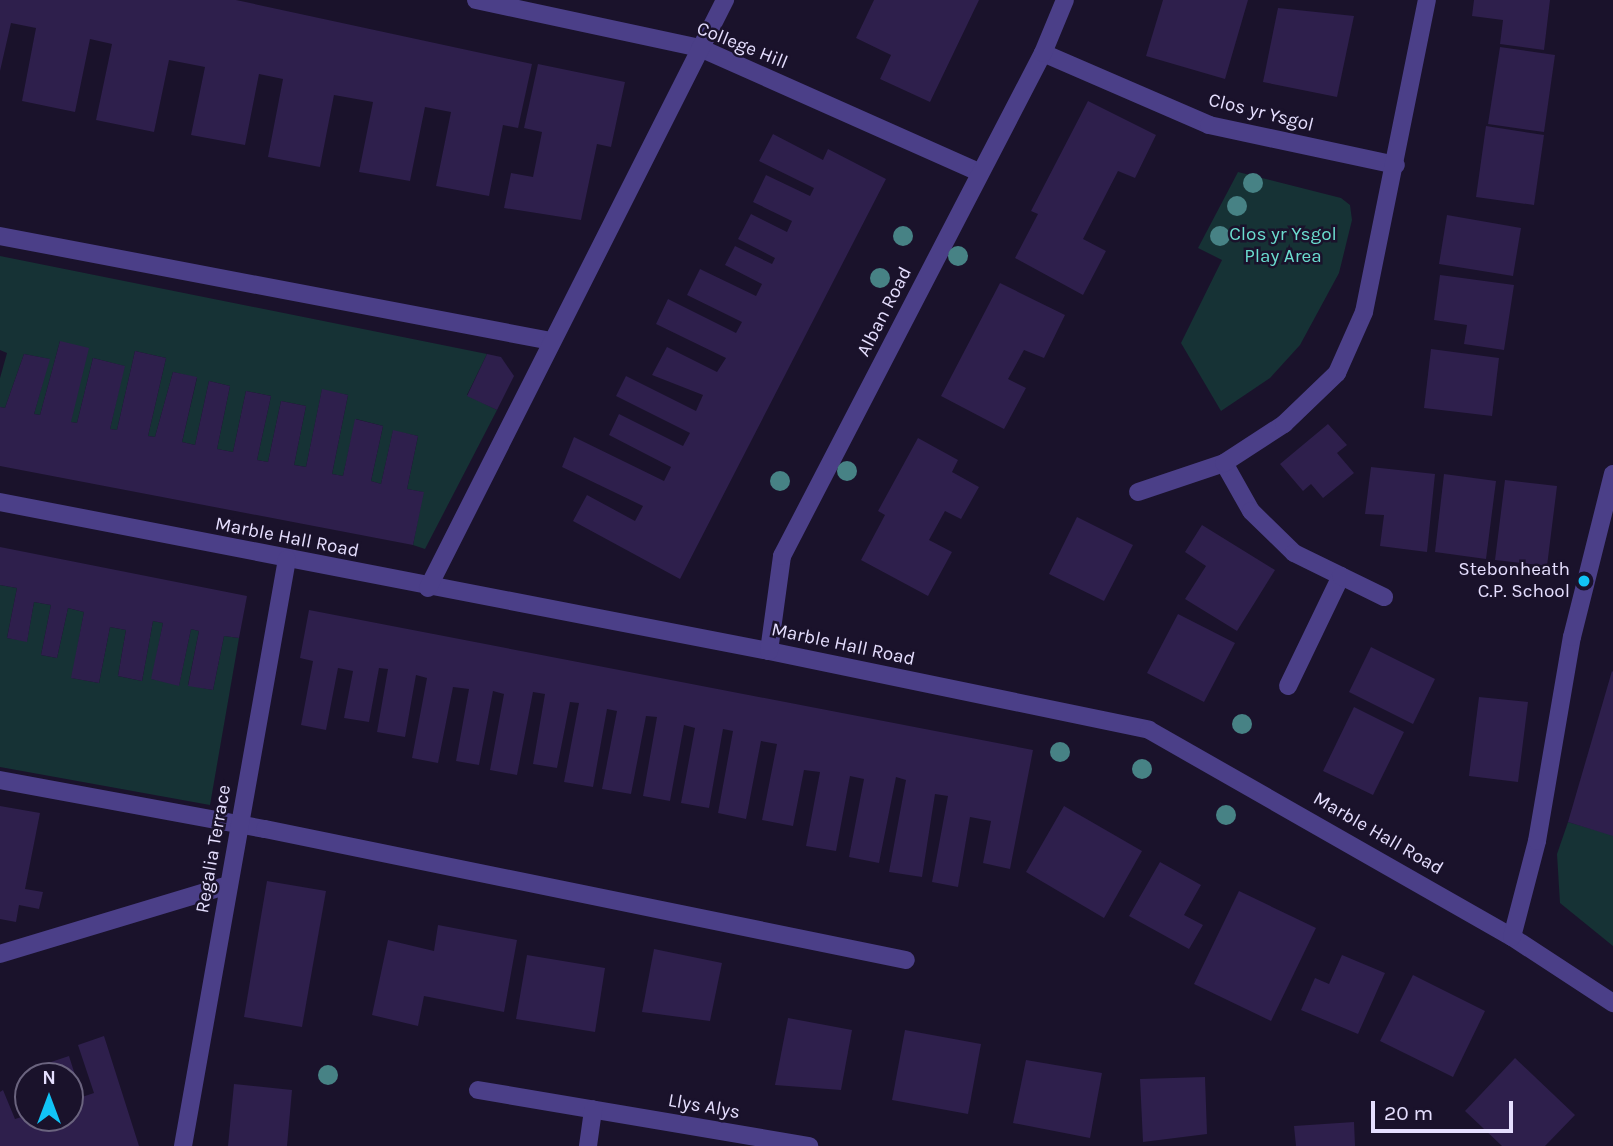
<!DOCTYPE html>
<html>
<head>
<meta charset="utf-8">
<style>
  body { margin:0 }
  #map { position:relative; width:1613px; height:1146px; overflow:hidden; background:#1a122b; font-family:Karla,sans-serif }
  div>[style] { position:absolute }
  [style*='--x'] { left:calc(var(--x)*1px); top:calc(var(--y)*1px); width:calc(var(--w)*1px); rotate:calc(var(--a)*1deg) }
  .green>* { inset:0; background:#163235 }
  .building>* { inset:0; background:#2e1f4c }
  .minor>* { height:18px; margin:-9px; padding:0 9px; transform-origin:9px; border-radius:9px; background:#4b3f88 }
  .trees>* { width:20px; height:20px; margin:-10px; border-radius:50%; background:#478285 }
  .dots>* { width:19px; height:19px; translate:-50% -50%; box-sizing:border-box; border:4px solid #1a122b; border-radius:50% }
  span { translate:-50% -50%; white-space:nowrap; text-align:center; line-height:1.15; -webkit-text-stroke:5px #1a122b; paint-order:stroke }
  .street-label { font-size:19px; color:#e5defe }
  .park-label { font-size:19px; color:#6bddcf }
  .poi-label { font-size:19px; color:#e5defe }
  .right { translate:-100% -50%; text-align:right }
  .north { position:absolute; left:14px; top:1062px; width:70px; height:70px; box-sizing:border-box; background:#1a122b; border:2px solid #6b647f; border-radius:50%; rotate:0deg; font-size:19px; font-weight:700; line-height:28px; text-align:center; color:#e5defe }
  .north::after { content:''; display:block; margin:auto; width:24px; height:32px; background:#11c3f6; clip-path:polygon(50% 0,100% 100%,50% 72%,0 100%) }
  .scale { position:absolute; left:1371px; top:1101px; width:142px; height:32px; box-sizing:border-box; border:4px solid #e5defe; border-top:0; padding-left:9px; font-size:21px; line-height:24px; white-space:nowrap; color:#e5defe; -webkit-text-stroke:5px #1a122b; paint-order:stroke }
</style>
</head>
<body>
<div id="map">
  <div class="green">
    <i style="clip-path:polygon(1238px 172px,1341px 198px,1350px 205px,1352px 220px,1339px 273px,1300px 345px,1270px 378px,1221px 411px,1181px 343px,1222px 260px,1198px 248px)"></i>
    <i style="clip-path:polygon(0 256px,487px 354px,467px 395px,497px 410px,425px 549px,413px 545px,423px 492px,407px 489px,418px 436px,393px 431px,381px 484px,371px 481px,383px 426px,356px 419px,343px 476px,332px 474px,348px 395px,322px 390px,306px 467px,294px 465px,306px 406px,281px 401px,268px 462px,257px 460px,271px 396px,246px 391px,233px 452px,217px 449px,230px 386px,209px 381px,195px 445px,182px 442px,197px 378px,173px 372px,155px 437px,148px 436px,166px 358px,135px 351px,117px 430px,110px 429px,124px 366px,93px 358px,77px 423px,71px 422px,60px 341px,40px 415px,34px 414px,49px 359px,24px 354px,5px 408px,0 407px,0 378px,7px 353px,0 350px)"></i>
    <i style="clip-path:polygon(0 585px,17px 588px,7px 638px,27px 641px,34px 602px,51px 605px,41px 655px,57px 658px,68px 608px,84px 612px,72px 678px,99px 683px,110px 627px,126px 630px,118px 676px,142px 681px,153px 621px,163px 623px,152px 679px,179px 685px,191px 629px,199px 631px,188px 685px,213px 690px,224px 636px,239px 638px,210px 805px,0 767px)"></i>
    <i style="clip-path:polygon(1568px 822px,1613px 835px,1613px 946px,1560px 903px,1557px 854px)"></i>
  </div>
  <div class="building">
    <i style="clip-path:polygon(0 0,236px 0,532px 64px,518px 128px,503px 125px,489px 196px,436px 186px,451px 112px,425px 107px,410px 181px,359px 172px,373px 102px,334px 95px,320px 167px,268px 157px,283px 79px,259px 74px,245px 145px,191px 135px,205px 67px,169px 60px,154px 132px,96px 120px,112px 44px,90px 39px,75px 112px,22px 101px,36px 28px,11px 23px,0 71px)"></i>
    <i style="clip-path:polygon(874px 0,979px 0,930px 102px,880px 79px,891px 55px,856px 38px)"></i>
    <i style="clip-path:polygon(1163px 0,1248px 0,1225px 79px,1146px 56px)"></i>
    <i style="clip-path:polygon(1474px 0,1550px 0,1544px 50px,1500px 44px,1503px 20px,1472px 16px)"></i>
    <i style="clip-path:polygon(1278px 8px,1354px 16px,1337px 97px,1263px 82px)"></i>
    <i style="clip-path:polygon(1500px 47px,1555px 55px,1544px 132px,1488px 124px)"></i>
    <i style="clip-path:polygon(538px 64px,625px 82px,611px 147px,597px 144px,581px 220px,504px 208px,511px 173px,533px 177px,542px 132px,524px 128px)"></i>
    <i style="clip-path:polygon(1088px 101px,1156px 135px,1135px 178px,1118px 171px,1083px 239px,1106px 251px,1083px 295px,1015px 258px,1038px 214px,1031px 211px)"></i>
    <i style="clip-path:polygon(1486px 126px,1544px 135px,1534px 205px,1476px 197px)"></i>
    <i style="clip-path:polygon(773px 134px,823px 160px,828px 149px,886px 179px,680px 579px,573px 521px,587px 495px,635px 521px,643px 506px,562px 467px,574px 437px,664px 481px,671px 467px,609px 435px,619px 414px,683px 446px,690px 433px,616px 396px,626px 376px,696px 411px,703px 395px,652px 375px,667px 347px,717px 372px,726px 358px,656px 324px,668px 299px,736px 333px,742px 322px,687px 295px,700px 269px,756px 296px,762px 284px,725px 265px,735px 246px,772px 264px,775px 258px,738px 239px,751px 214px,787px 232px,792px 221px,753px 202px,766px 175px,810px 196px,814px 188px,759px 161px)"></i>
    <i style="clip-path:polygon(1447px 215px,1521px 228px,1513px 276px,1439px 264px)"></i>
    <i style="clip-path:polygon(1440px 275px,1514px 285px,1504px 350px,1464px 344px,1467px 325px,1434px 320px)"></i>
    <i style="clip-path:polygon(1000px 283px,1065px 315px,1044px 358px,1024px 350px,1008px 379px,1026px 388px,1004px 429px,941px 396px)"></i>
    <i style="clip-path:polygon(60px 341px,89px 348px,71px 422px,77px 423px,93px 358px,125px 366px,110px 429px,117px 430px,135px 351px,166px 358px,148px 436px,155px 437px,173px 372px,197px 377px,182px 442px,195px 445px,209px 381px,230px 386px,217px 449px,233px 452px,246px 391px,271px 396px,257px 460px,268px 462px,281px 401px,306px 406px,294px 465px,306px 467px,322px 389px,348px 395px,332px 474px,343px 476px,355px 419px,383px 426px,371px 481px,381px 484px,393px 430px,418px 436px,407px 489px,424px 492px,413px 545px,0 466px,0 407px,5px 408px,24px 354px,50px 359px,34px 414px,40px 415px)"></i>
    <i style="clip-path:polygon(1431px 349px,1499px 358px,1492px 416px,1424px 408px)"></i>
    <i style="clip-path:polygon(487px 354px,501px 357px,514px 376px,497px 410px,467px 396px)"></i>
    <i style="clip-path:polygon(1328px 424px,1347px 445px,1337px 453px,1354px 473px,1323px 498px,1311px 484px,1303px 491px,1280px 464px)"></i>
    <i style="clip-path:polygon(918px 438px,958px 460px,952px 472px,979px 487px,961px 519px,945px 511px,929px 540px,952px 552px,928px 596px,861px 560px,885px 515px,878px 511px)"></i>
    <i style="clip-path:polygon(1371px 467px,1435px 474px,1427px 552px,1380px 546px,1384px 515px,1365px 514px)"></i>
    <i style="clip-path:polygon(1444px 474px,1496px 481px,1486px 559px,1435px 552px)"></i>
    <i style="clip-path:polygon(1505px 480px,1557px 486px,1547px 566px,1495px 560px)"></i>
    <i style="clip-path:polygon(1077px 517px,1133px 545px,1104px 601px,1049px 574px)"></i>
    <i style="clip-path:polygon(1202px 525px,1275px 570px,1237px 631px,1185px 599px,1206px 566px,1185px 552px)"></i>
    <i style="clip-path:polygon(0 547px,247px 596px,239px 638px,224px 636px,213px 690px,188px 686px,199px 631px,191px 629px,179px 686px,151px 679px,163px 623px,153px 621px,142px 681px,118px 676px,126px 630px,110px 627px,99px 683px,71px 678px,84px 612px,68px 608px,57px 658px,41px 655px,51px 605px,34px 602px,27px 642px,7px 638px,17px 588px,0 585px)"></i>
    <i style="clip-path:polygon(309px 610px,1033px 750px,1010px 869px,983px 863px,991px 821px,970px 817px,958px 887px,932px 882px,948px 796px,935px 794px,922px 877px,889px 872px,906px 780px,896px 777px,879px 863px,849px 857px,864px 779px,850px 776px,836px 851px,806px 846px,820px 772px,804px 770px,793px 826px,762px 820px,777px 744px,761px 741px,746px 819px,718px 813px,733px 731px,723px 729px,709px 808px,681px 803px,695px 728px,684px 725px,670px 801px,643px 796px,657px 717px,646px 716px,631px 794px,602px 789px,617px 711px,607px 709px,593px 787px,564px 782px,579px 703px,570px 702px,557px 768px,533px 764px,545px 694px,533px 692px,517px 775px,490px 770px,504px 694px,493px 691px,479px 765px,456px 761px,469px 689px,453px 687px,438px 763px,412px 758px,427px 678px,416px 675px,405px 737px,377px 732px,388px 669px,379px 668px,369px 722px,344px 718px,353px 671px,338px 668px,326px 730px,301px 725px,313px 661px,300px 658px)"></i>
    <i style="clip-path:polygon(1178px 614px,1235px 643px,1204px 702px,1147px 673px)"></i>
    <i style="clip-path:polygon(1371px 647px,1435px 679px,1413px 724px,1349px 692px)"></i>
    <i style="clip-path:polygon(1612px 671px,1613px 672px,1613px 836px,1568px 822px)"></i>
    <i style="clip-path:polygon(1479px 697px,1528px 702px,1518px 782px,1469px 776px)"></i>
    <i style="clip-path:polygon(1354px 707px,1404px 732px,1373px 795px,1323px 771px)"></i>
    <i style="clip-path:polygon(0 806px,40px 813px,25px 889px,43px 892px,39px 909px,19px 905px,16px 922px,0 919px)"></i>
    <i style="clip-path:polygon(1064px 806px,1142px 851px,1104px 918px,1026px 872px)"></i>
    <i style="clip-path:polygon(1160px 862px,1201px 885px,1184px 915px,1203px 925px,1189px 949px,1129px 916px)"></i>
    <i style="clip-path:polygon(267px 881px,326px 891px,302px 1027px,244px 1017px)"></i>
    <i style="clip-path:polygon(1239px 891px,1316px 928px,1271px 1021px,1194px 984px)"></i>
    <i style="clip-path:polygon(438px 925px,517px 940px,504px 1012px,424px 996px,418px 1026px,372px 1015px,388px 940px,434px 951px)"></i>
    <i style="clip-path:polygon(654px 949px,722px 963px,710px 1021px,642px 1012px)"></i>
    <i style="clip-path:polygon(527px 955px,605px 968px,595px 1032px,516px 1019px)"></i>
    <i style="clip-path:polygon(1342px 955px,1385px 973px,1358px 1034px,1301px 1010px,1315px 978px,1329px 984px)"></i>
    <i style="clip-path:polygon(1413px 975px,1485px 1011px,1453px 1077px,1380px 1041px)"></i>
    <i style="clip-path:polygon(788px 1018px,852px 1030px,841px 1090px,775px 1085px)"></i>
    <i style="clip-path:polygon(905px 1030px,981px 1044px,968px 1114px,892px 1100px)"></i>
    <i style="clip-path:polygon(104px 1036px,139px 1146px,0 1146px,0 1092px,3px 1090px,15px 1119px,28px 1115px,70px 1118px,70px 1076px,49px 1076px,45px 1064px,69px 1056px,82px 1097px,94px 1093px,78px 1045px)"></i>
    <i style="clip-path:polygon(1515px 1058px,1575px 1115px,1545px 1146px,1502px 1146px,1465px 1111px)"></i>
    <i style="clip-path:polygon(1026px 1060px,1102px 1073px,1090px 1138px,1013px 1123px)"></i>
    <i style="clip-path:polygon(1205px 1077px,1207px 1134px,1143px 1142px,1140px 1079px)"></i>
    <i style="clip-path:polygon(28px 1084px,28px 1113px,27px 1113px,19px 1087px)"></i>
    <i style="clip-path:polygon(234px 1084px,292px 1090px,287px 1146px,228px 1146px)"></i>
    <i style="clip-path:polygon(1354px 1122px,1355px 1146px,1296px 1146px,1294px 1126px)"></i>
  </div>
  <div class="minor">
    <i style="--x:476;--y:0;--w:229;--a:12.1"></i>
    <i style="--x:700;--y:48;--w:305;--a:24"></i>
    <i style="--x:1043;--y:53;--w:181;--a:23.4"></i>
    <i style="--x:1209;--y:125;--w:191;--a:12.1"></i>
    <i style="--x:0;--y:236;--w:561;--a:10.79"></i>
    <i style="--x:1224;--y:463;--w:55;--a:60.6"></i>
    <i style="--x:1251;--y:511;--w:60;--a:44.3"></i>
    <i style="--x:1294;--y:553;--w:52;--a:26.1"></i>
    <i style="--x:1138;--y:492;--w:91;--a:-18.6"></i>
    <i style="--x:1224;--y:463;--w:72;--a:-33"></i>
    <i style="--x:1284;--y:424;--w:74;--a:-43.9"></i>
    <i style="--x:1337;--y:373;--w:67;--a:-66.1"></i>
    <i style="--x:1364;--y:312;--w:318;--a:-78.6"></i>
    <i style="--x:0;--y:502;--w:783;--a:10.97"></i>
    <i style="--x:769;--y:651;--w:388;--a:11.7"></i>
    <i style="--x:1149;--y:730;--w:418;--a:29.7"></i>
    <i style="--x:1512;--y:937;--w:121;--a:33.2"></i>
    <i style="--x:428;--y:588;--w:659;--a:-63.2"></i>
    <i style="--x:769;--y:651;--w:96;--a:-82.2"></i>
    <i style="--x:782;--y:556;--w:567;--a:-62.58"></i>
    <i style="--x:1043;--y:53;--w:57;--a:-67.5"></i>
    <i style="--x:1288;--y:686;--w:122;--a:-64.3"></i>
    <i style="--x:1341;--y:576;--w:48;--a:26"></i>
    <i style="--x:0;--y:780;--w:269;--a:10.5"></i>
    <i style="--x:265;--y:829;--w:654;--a:11.55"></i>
    <i style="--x:1512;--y:937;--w:99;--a:-75.4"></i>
    <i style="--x:1537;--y:841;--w:207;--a:-80.3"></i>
    <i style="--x:1572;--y:637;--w:168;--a:-75.9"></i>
    <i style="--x:0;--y:954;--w:239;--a:-16.8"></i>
    <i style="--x:478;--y:1090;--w:336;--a:9.6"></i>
    <i style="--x:183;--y:1146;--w:596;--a:-79.95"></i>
    <i style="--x:588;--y:1146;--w:37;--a:-82"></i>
  </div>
  <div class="trees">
    <i style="left:1253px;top:183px"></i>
    <i style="left:1237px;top:206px"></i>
    <i style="left:903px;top:236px"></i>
    <i style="left:1220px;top:236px"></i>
    <i style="left:958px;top:256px"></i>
    <i style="left:880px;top:278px"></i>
    <i style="left:847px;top:471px"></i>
    <i style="left:780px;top:481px"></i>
    <i style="left:1242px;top:724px"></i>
    <i style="left:1060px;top:752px"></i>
    <i style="left:1142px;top:769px"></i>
    <i style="left:1226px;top:815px"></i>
    <i style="left:328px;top:1075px"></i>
  </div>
  <div class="dots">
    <i style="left:1584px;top:581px;background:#11c3f6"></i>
  </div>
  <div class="street-label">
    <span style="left:742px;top:46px;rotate:22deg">College Hill</span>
    <span style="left:1261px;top:113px;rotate:14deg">Clos yr Ysgol</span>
    <span style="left:885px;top:312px;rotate:-63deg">Alban Road</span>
    <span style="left:287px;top:538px;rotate:11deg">Marble Hall Road</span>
    <span style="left:843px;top:645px;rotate:12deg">Marble Hall Road</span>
    <span style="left:1378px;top:834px;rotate:30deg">Marble Hall Road</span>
    <span style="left:214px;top:849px;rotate:-80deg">Regalia Terrace</span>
    <span style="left:704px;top:1107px;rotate:10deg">Llys Alys</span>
  </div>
  <div class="park-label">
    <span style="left:1283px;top:246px">Clos yr Ysgol<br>Play Area</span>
  </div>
  <div class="poi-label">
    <span class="right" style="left:1570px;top:581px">Stebonheath<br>C.P. School</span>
  </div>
  <div class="north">N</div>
  <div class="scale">20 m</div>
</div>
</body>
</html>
